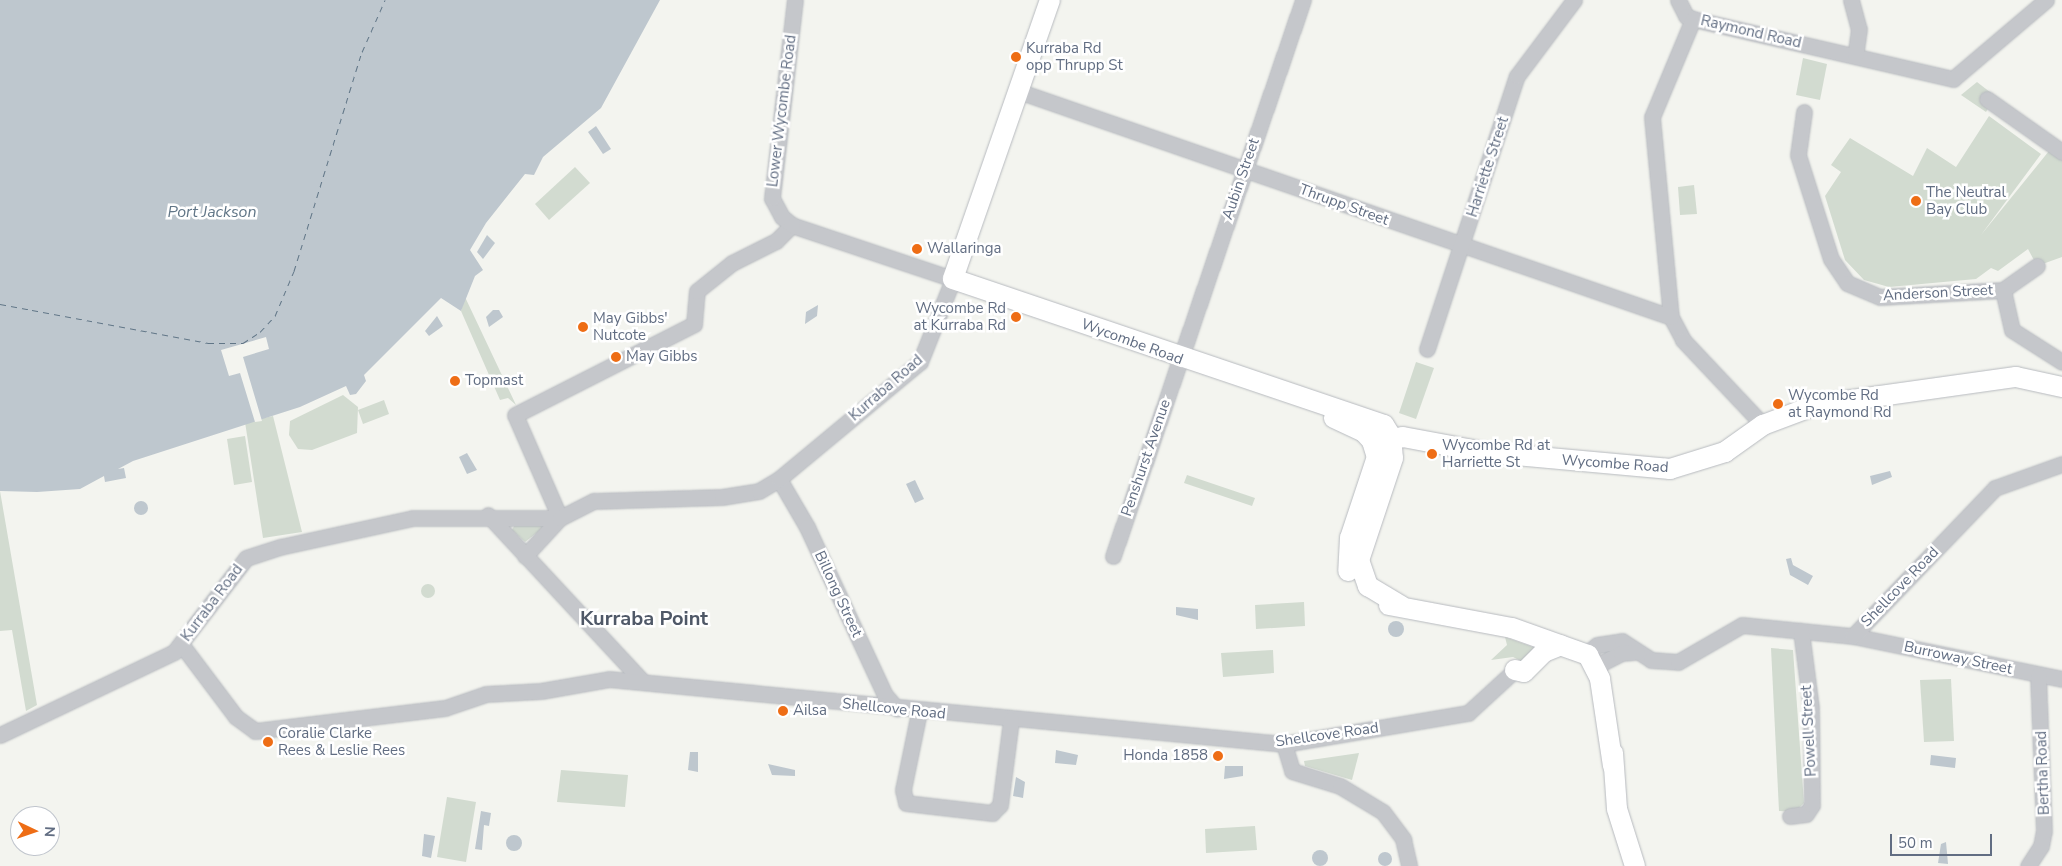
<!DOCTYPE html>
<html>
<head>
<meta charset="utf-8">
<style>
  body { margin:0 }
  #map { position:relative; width:2062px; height:866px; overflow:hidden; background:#f3f4ef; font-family:"Nunito Sans",sans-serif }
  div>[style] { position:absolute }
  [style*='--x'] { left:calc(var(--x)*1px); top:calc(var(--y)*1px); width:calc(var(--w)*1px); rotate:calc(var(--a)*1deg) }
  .green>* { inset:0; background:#d2dbd0 }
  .round { border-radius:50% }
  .water>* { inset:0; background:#bec7ce }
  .pier>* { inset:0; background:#f3f4ef }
  .ferry>* { height:1px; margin-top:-0.5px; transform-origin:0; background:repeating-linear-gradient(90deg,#617687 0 6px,transparent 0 11px) }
  .roads { filter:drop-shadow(0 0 1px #b7babf) drop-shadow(0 0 1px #b7babf) }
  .street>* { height:15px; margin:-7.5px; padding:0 7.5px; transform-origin:7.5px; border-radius:7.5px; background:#c5c7cb }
  .secondary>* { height:20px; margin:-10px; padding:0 10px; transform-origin:10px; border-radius:10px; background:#fff }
  .dots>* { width:14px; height:14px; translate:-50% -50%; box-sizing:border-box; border:2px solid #fff; border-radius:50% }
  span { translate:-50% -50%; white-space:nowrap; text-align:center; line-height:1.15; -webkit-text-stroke:5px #fff; paint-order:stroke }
  .street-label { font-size:15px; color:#616d82 }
  .poi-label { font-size:15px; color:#616d82 }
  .left { translate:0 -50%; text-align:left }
  .right { translate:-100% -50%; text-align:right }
  .water-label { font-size:16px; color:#617687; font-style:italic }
  .district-label { font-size:20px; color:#4f5867; font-weight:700 }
  .north { position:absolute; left:10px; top:806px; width:50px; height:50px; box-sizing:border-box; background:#fff; border:1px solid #c0c5cd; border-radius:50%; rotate:93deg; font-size:14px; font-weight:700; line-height:20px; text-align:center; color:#616d82 }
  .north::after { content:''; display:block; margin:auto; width:18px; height:22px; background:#ee6d15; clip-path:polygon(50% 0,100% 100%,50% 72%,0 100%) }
  .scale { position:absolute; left:1890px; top:834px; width:102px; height:22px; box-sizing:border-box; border:2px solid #616d82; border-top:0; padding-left:6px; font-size:15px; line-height:18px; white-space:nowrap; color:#616d82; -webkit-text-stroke:4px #fff; paint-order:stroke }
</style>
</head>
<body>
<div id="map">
  <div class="green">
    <i style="clip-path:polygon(1803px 58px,1827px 64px,1820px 100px,1796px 95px)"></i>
    <i style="clip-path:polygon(1977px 82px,1995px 96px,1986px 112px,1961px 95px)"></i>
    <i style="clip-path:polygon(1989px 116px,2041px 154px,1981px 235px,2053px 146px,2062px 152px,2062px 257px,2037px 266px,2028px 249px,1998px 271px,1991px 268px,1976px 279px,1889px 287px,1864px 280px,1845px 260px,1825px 196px,1841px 172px,1831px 165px,1850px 138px,1913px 176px,1927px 148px,1956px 167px)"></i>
    <i style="clip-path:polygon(575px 167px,590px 183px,549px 220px,535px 204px)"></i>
    <i style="clip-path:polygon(1694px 185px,1697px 214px,1680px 215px,1678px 187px)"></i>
    <i style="clip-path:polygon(465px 297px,516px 405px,508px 398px,500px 400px,461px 311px)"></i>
    <i style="clip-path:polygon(1416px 362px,1434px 368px,1416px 419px,1399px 413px)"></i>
    <i style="clip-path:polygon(343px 395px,358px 407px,357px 433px,312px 450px,298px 449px,289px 435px,290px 421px)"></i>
    <i style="clip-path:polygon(384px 400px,389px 414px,363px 424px,358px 410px)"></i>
    <i style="clip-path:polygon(273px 416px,302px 532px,263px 538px,245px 422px)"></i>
    <i style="clip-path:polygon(245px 436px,252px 482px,234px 485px,227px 439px)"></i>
    <i style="clip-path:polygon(1187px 475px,1255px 498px,1252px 506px,1184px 483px)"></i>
    <i style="clip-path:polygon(0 491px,37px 705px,26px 711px,12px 630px,0 631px)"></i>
    <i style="clip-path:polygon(516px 522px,544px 524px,543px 528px,525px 542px,512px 530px)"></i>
    <i class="round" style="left:421px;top:584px;width:14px;height:14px"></i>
    <i style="clip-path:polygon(1304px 602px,1305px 626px,1256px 629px,1255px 605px)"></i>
    <i style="clip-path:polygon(1505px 637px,1536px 648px,1525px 663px,1513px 657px,1491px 660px,1507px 645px)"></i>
    <i style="clip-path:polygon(1771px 648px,1793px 650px,1804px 803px,1795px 812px,1779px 811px)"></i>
    <i style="clip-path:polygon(1273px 650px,1274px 673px,1223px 677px,1221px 653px)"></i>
    <i style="clip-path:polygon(1951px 679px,1954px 741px,1924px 742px,1920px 680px)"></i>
    <i style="clip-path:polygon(1359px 753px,1352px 780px,1305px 766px,1304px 761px)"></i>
    <i style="clip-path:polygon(561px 770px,628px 775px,625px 807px,557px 802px)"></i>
    <i style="clip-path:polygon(447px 797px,476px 802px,466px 862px,437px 857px)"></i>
    <i style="clip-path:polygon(1255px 826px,1257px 850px,1206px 853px,1205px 829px)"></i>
  </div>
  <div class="water">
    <i style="clip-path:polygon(0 0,660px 0,601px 108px,543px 157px,534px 175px,525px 174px,486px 223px,470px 250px,483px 270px,475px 276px,461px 311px,441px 298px,364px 375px,366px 381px,356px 394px,350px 395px,346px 386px,300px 407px,133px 461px,118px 469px,124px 468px,126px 478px,105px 482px,104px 476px,80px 489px,37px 492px,0 491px)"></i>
    <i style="clip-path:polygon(596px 126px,611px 149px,603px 154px,588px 132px)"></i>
    <i style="clip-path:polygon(487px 235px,495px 243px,483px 259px,477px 252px)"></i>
    <i style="clip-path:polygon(818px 305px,817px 316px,805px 324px,806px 312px)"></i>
    <i style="clip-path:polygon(493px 310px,499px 310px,503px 317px,489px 327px,486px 317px)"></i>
    <i style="clip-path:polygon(437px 316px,443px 326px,429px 336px,425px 331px)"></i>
    <i style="clip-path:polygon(467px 453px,477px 470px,467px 474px,459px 457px)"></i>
    <i style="clip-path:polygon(1890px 471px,1892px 477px,1872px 485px,1870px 476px)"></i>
    <i style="clip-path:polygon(915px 480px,924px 499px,915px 503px,906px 484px)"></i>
    <i class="round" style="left:134px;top:501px;width:14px;height:14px"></i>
    <i style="clip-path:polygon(1791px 558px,1793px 565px,1813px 576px,1808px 585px,1790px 575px,1786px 559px)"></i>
    <i style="clip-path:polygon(1176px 607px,1198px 609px,1198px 620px,1176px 615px)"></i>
    <i class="round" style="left:1388px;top:621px;width:16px;height:16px"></i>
    <i style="clip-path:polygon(1056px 750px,1078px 755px,1076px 765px,1055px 763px)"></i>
    <i style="clip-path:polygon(690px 752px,698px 752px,698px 772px,688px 770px)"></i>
    <i style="clip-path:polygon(1931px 755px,1956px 758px,1955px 768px,1930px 765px)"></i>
    <i style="clip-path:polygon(768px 764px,795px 770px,795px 776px,772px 775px)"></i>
    <i style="clip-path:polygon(1243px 766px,1243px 776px,1224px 779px,1225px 766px)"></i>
    <i style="clip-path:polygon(1016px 777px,1025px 782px,1023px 798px,1013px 796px)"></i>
    <i style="clip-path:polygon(481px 811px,491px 813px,489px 826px,484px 825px,482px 850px,475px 849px)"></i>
    <i style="clip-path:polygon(424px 834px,435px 836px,431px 858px,422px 856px)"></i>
    <i class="round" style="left:506px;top:835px;width:16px;height:16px"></i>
    <i style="clip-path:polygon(1946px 842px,1948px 864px,1938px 863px,1941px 844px)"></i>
    <i class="round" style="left:1312px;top:850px;width:16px;height:16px"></i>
    <i class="round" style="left:1378px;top:852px;width:14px;height:14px"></i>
  </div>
  <div class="pier">
    <i style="clip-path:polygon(266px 337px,269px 349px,243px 357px,262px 421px,255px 422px,240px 373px,229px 376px,221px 350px)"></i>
  </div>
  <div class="ferry">
    <i style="--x:0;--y:304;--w:212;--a:10.6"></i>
    <i style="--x:208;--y:343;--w:35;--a:0"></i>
    <i style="--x:243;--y:343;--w:20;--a:-33"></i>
    <i style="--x:260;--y:332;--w:22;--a:-47"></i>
    <i style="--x:275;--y:316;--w:49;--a:-67.1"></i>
    <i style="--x:294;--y:271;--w:229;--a:-72.8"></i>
    <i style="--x:362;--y:52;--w:57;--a:-66.1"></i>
  </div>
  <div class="roads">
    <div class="street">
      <i style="--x:1678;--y:0;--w:18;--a:63"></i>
      <i style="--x:1686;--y:16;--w:8;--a:23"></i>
      <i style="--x:1693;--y:19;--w:267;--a:13"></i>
      <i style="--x:1953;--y:79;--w:122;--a:-40.3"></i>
      <i style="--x:1851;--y:0;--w:30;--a:75"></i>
      <i style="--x:1859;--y:29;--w:27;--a:98"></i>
      <i style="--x:1693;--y:19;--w:106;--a:112.7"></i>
      <i style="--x:1652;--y:117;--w:201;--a:84.6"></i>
      <i style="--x:1671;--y:317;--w:26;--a:62"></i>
      <i style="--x:1683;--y:340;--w:117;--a:46.7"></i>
      <i style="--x:1018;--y:91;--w:691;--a:19.09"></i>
      <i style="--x:1987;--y:99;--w:92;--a:35.2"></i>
      <i style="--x:1804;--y:112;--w:43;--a:97.9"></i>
      <i style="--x:1798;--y:155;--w:109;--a:72.4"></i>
      <i style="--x:1831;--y:259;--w:29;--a:56"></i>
      <i style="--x:1847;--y:283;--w:36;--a:23"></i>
      <i style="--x:1880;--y:297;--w:123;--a:-3.3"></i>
      <i style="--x:2037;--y:266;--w:42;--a:144.8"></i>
      <i style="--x:2003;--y:290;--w:41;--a:77.3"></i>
      <i style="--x:2012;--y:330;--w:59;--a:32.6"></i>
      <i style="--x:1427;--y:349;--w:287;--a:-71.8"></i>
      <i style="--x:1517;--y:76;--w:95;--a:-53.1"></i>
      <i style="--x:779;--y:479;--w:56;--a:59.7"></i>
      <i style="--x:807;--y:527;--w:185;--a:65.1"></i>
      <i style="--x:885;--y:695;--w:18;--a:49"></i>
      <i style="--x:488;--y:515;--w:228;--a:47.1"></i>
      <i style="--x:525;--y:556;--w:52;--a:-47.4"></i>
      <i style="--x:560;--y:518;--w:112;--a:-113.6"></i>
      <i style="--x:515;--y:415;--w:201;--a:-26.9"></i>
      <i style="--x:694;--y:324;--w:33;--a:-85"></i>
      <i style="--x:697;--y:291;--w:45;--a:-38.7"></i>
      <i style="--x:732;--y:263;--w:49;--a:-26.6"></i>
      <i style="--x:776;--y:241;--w:23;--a:-45"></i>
      <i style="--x:1113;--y:556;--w:588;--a:-71.13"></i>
      <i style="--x:1853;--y:636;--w:213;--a:11.6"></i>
      <i style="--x:181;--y:644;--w:91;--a:53"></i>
      <i style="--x:236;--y:717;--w:24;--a:36"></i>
      <i style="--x:255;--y:731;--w:191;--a:-6.9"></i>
      <i style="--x:445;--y:708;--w:43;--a:-18.9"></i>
      <i style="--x:486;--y:694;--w:55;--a:-3.1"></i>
      <i style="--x:541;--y:691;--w:69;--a:-10"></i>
      <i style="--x:609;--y:679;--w:678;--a:5.5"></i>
      <i style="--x:1284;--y:744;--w:187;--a:-9.6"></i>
      <i style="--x:1468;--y:713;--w:64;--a:-42.5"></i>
      <i style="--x:1586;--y:654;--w:14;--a:-39"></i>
      <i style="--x:1597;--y:645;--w:25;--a:-9"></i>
      <i style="--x:1622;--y:641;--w:35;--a:33"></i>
      <i style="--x:1651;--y:660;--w:27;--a:4"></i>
      <i style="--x:1678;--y:662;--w:74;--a:-30"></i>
      <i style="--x:1742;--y:625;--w:112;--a:5.7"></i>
      <i style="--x:1853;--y:636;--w:205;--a:-46.2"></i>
      <i style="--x:1995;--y:488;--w:71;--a:-19.7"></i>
      <i style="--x:1596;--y:666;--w:28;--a:-27"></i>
      <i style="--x:1621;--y:653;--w:16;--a:-4"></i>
      <i style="--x:919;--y:712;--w:80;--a:101.6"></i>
      <i style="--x:903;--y:790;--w:13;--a:77"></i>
      <i style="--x:906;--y:803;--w:87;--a:6.6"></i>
      <i style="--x:992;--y:813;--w:11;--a:-45"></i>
      <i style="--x:1000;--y:805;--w:86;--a:-82.6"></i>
      <i style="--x:0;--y:735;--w:193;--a:-25.5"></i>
      <i style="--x:174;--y:652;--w:118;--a:-52.5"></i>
      <i style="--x:246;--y:558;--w:36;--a:-18"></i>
      <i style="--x:280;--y:547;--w:136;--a:-12.3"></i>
      <i style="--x:413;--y:518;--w:147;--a:0"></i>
      <i style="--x:560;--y:518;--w:38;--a:-27"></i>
      <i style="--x:594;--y:501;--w:128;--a:-1.8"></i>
      <i style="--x:722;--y:497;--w:37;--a:-9"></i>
      <i style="--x:759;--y:491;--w:23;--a:-31"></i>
      <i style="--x:779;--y:479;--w:183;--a:-39.7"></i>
      <i style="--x:920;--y:362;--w:89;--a:-68.3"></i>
      <i style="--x:953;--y:279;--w:170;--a:-161.5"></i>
      <i style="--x:792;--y:225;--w:13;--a:-141"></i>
      <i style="--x:782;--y:217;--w:21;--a:-118"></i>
      <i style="--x:772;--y:198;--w:199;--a:-83.4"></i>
      <i style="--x:1284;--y:744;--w:28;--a:73"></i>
      <i style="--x:1292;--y:771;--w:50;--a:17.4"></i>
      <i style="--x:1340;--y:786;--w:50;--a:31.2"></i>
      <i style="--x:1383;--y:812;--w:34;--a:53"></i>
      <i style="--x:1403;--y:839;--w:28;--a:77"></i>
      <i style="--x:1790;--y:816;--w:16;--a:-7"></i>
      <i style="--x:1806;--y:814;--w:11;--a:-56"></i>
      <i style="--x:1812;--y:805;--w:97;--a:-90.6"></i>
      <i style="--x:1811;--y:708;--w:78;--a:-97.4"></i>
      <i style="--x:2028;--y:866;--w:24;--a:-57"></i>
      <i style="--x:2041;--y:846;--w:15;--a:-79"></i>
      <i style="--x:2044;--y:831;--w:156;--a:-92.2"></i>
    </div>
    <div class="secondary">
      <i style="--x:1050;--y:0;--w:295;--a:109.2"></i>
      <i style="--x:953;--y:279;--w:455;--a:18.7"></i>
      <i style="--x:1384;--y:425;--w:13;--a:58"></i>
      <i style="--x:1391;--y:436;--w:22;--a:85"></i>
      <i style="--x:1393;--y:458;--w:108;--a:108.4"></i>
      <i style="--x:1359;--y:560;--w:28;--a:71"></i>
      <i style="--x:1368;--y:586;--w:39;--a:31"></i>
      <i style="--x:1334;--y:418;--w:33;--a:25"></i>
      <i style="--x:1364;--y:432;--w:12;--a:48"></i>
      <i style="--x:1372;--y:441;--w:17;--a:73"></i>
      <i style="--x:1377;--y:457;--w:85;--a:108.4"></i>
      <i style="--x:1350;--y:538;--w:33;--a:93"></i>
      <i style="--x:1372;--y:441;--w:31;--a:-7"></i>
      <i style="--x:1403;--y:437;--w:81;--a:10.6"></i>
      <i style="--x:1483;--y:452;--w:188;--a:5.2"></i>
      <i style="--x:1670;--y:469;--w:58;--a:-17.2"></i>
      <i style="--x:1725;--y:452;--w:47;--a:-35.4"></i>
      <i style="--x:1763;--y:425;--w:57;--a:-20.7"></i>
      <i style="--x:1816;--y:405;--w:202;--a:-8"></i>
      <i style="--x:2016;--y:377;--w:47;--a:12.3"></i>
      <i style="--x:1389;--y:605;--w:125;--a:10.6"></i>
      <i style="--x:1512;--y:628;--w:81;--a:19.6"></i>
      <i style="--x:1588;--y:655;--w:27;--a:63"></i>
      <i style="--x:1600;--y:679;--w:88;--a:81.5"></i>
      <i style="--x:1515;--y:670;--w:9;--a:13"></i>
      <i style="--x:1524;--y:672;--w:28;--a:-45"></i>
      <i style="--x:1544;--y:652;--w:18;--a:-22"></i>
      <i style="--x:1613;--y:753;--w:56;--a:85.9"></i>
      <i style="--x:1617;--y:809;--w:60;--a:72.5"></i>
    </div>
  </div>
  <div class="dots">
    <i style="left:1016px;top:57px;background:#ee6d15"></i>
    <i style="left:1916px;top:201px;background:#ee6d15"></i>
    <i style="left:917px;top:249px;background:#ee6d15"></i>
    <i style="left:1016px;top:317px;background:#ee6d15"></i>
    <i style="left:583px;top:327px;background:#ee6d15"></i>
    <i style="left:616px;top:357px;background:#ee6d15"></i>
    <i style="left:455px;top:381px;background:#ee6d15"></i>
    <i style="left:1778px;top:404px;background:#ee6d15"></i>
    <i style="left:1432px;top:454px;background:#ee6d15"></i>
    <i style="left:783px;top:711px;background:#ee6d15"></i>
    <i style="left:268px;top:742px;background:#ee6d15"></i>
    <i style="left:1218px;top:756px;background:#ee6d15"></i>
  </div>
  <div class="street-label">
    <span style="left:1751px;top:32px;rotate:13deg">Raymond Road</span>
    <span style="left:782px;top:111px;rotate:-83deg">Lower Wycombe Road</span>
    <span style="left:1488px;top:167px;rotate:-72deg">Harriette Street</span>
    <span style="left:1241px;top:179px;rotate:-71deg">Aubin Street</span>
    <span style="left:1344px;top:205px;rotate:20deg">Thrupp Street</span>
    <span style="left:1938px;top:293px;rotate:-3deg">Anderson Street</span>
    <span style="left:1132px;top:342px;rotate:20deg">Wycombe Road</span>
    <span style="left:886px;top:388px;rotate:-41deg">Kurraba Road</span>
    <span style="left:1146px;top:458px;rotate:-71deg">Penshurst Avenue</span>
    <span style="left:1615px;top:464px;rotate:4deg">Wycombe Road</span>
    <span style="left:1900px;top:587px;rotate:-46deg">Shellcove Road</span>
    <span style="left:838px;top:594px;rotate:65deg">Billong Street</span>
    <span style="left:212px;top:603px;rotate:-53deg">Kurraba Road</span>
    <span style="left:1958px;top:658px;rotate:12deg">Burroway Street</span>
    <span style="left:894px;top:709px;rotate:6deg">Shellcove Road</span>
    <span style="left:1809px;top:731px;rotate:-93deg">Powell Street</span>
    <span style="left:1327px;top:735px;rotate:-8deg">Shellcove Road</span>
    <span style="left:2043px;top:773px;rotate:-92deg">Bertha Road</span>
  </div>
  <div class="poi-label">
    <span class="left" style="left:1026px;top:57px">Kurraba Rd<br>opp Thrupp St</span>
    <span class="left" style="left:1926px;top:201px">The Neutral<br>Bay Club</span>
    <span class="left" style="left:927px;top:249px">Wallaringa</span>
    <span class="right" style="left:1006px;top:317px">Wycombe Rd<br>at Kurraba Rd</span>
    <span class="left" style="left:593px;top:327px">May Gibbs'<br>Nutcote</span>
    <span class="left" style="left:626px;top:357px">May Gibbs</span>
    <span class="left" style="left:465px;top:381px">Topmast</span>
    <span class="left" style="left:1788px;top:404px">Wycombe Rd<br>at Raymond Rd</span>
    <span class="left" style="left:1442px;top:454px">Wycombe Rd at<br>Harriette St</span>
    <span class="left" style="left:793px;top:711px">Ailsa</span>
    <span class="left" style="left:278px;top:742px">Coralie Clarke<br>Rees &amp; Leslie Rees</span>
    <span class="right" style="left:1208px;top:756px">Honda 1858</span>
  </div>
  <div class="water-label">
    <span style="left:212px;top:212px">Port Jackson</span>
  </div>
  <div class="district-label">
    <span style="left:644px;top:618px">Kurraba Point</span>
  </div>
  <div class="north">N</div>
  <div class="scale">50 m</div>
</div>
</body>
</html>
